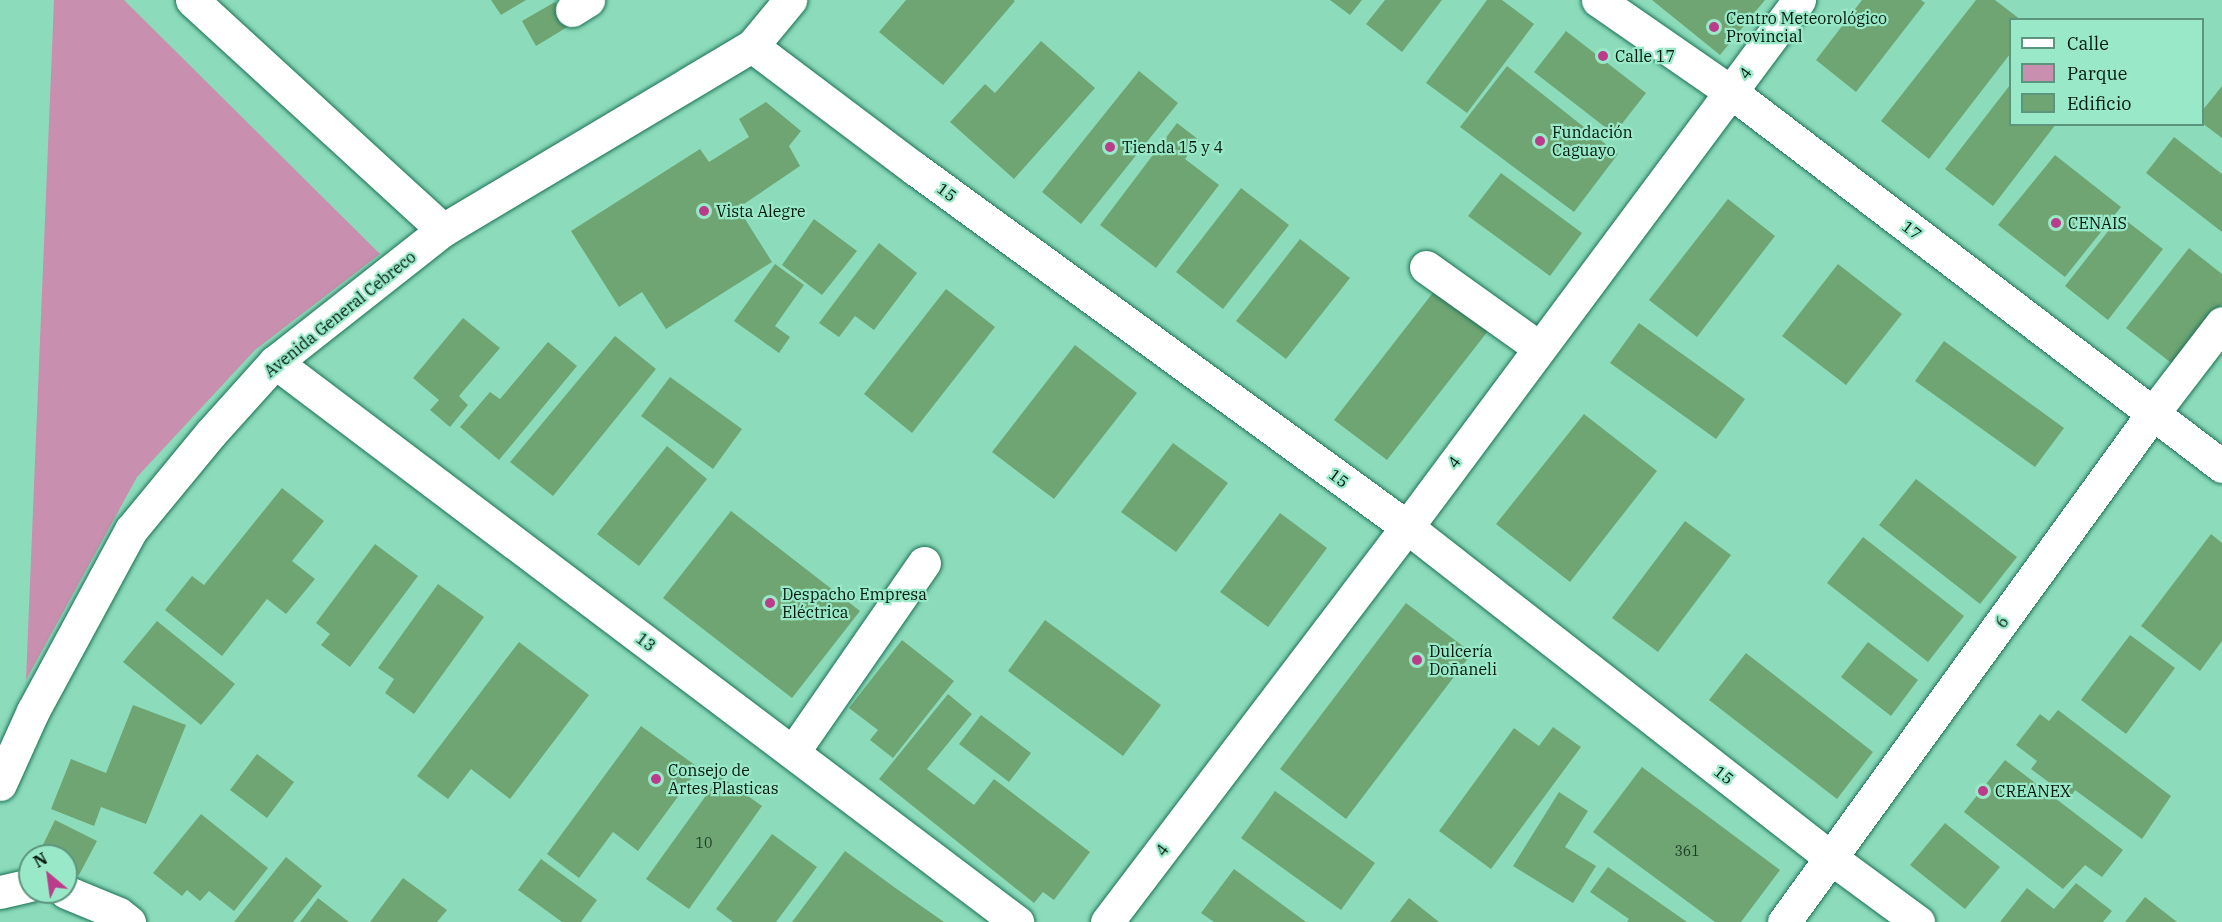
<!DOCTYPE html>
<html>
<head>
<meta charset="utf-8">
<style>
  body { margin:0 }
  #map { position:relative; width:2222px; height:922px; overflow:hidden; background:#8cdcbb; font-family:"IBM Plex Serif",serif }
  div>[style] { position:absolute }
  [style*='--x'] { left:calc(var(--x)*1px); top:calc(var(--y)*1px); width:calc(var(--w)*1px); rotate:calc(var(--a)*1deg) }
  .green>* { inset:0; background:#c890ae }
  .building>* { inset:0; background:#6fa573 }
  .roads { filter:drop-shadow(0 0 2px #1b7155) drop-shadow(0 0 2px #1b7155) }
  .minor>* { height:33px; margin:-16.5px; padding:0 16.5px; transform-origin:16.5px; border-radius:16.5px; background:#fff }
  .major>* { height:33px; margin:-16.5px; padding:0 16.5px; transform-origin:16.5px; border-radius:16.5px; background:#fff }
  .highway>* { height:33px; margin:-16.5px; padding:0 16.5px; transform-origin:16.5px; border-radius:16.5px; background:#fff }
  .dots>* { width:16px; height:16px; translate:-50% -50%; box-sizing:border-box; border:3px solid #99e9c8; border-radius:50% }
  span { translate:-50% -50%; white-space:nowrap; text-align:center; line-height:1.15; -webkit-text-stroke:4.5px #99e9c8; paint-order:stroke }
  .number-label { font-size:14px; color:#1c3a27 }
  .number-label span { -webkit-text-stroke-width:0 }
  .poi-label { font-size:16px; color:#00170e }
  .left { translate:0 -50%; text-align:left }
  .street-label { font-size:16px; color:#00170e }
  .legend { position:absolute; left:2009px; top:18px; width:195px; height:108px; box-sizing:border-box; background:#99e9c8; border:2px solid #5c957e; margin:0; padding:8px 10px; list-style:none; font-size:18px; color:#00170e }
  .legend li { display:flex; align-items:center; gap:12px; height:30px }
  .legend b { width:30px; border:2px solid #5c957e }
  .north { position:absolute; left:18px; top:844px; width:60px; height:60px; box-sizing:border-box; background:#99e9c8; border:2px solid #5c957e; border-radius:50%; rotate:331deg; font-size:16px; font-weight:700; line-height:24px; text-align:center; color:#00170e }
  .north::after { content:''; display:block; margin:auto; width:21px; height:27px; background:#ba3c8a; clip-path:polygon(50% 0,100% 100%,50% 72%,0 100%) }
</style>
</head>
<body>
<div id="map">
  <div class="green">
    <i style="clip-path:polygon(54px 0,124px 0,380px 254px,255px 350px,137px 477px,26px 680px)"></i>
  </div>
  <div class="building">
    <i style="clip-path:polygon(491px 0,526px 0,501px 15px)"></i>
    <i style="clip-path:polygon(906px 0,1013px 0,1015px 1px,943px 85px,879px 32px)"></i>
    <i style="clip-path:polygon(1330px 0,1362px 0,1350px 15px)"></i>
    <i style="clip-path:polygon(1385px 0,1442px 0,1402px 52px,1366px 24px)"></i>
    <i style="clip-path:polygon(1487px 0,1502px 0,1534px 24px,1467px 113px,1426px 83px)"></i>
    <i style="clip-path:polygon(1652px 0,1765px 0,1720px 55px)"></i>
    <i style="clip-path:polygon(1862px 0,1921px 0,1925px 3px,1856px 92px,1816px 60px)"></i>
    <i style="clip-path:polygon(1976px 0,1995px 0,2021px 20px,2010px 20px,2010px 54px,1929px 159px,1881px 121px)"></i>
    <i style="clip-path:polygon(555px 2px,569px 26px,536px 46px,522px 21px)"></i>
    <i style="clip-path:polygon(1566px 31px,1646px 93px,1614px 134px,1534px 72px)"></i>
    <i style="clip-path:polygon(1041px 41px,1095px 88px,1014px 179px,950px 122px,985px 84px,995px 93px)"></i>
    <i style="clip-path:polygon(1507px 66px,1618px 154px,1574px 212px,1460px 127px)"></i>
    <i style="clip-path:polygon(1139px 71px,1178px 103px,1081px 224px,1042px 192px)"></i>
    <i style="clip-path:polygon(2010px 85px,2010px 124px,2056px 124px,1993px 206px,1945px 169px)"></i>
    <i style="clip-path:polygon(2222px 86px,2222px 138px,2202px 123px,2202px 111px)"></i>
    <i style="clip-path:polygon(766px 102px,801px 131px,789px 146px,800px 166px,738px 208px,772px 262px,666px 329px,642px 292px,619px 307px,571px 231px,700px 149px,709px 162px,749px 137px,739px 119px)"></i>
    <i style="clip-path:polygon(1177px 123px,1199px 140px,1185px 159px,1219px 185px,1156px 268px,1100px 225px)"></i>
    <i style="clip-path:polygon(2174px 137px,2222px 174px,2222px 232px,2146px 173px)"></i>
    <i style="clip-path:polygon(2055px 155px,2121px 207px,2065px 277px,1998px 225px)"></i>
    <i style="clip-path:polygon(1501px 173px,1582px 233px,1550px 276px,1468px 216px)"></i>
    <i style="clip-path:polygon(1241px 188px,1289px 225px,1223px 309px,1176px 272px)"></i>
    <i style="clip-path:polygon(1728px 199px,1775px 236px,1697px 337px,1649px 300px)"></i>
    <i style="clip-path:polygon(2120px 216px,2163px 249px,2108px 320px,2065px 286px)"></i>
    <i style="clip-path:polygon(814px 219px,857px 251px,822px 295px,782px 265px)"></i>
    <i style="clip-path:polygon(1300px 239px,1350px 278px,1286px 359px,1236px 321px)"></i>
    <i style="clip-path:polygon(879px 243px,917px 273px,874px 330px,855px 316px,839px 337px,819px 323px)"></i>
    <i style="clip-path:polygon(2189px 248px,2222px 274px,2222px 304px,2174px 365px,2126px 328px)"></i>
    <i style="clip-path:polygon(775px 264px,804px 285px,775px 326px,790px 337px,779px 353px,734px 321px)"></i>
    <i style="clip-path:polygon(1838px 264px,1902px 314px,1846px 385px,1782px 336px)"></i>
    <i style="clip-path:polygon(946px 289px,995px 327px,912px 433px,864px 394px)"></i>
    <i style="clip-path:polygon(1435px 290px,1488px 331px,1387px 460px,1334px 420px)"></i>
    <i style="clip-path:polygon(463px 318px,500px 348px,459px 396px,468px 405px,450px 427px,430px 410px,439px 400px,413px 378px)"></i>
    <i style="clip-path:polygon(1639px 323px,1745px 399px,1716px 439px,1610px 363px)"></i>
    <i style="clip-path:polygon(615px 336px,656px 369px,553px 496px,510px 462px)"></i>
    <i style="clip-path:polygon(1944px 341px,2064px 428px,2035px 467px,1915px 381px)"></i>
    <i style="clip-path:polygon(548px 342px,577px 366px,499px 460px,460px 427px,490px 392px,500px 399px)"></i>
    <i style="clip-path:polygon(1075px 345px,1137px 393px,1054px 499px,992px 452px)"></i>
    <i style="clip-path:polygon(670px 377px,742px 429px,713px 469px,641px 416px)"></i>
    <i style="clip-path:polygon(1584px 414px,1657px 471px,1570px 582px,1496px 524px)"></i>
    <i style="clip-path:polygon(1173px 443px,1228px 483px,1176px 552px,1121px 512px)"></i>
    <i style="clip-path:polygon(667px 446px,707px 479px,639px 566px,597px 534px)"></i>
    <i style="clip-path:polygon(1916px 479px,2017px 557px,1980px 604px,1879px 525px)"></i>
    <i style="clip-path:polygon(282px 488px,324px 521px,292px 561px,315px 579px,286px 614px,267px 599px,222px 656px,165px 610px,192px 576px,204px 585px)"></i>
    <i style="clip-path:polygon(731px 511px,860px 611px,792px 698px,663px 598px)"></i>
    <i style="clip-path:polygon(1280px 513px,1327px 548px,1268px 627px,1220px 592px)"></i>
    <i style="clip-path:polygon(1685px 521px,1731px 555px,1658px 652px,1612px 618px)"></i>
    <i style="clip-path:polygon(2211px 534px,2222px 543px,2222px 641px,2200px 671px,2141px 626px)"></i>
    <i style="clip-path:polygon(1863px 537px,1964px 616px,1928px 662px,1827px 583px)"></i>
    <i style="clip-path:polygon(375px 544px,418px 576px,350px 667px,321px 645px,330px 634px,316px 623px)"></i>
    <i style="clip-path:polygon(438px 584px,484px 617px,414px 714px,385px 693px,394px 679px,378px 668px)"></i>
    <i style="clip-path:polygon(1406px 603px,1472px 653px,1346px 819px,1280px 769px)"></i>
    <i style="clip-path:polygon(1045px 620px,1161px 705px,1123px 756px,1008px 671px)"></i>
    <i style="clip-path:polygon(157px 621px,235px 684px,201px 725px,123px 662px)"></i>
    <i style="clip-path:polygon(2130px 635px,2175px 668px,2126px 734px,2081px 700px)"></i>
    <i style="clip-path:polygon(902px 640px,954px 681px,893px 758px,870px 740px,878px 730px,849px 708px)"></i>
    <i style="clip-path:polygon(519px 642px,589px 695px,510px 799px,471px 769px,448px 799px,417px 776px)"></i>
    <i style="clip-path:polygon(1868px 642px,1918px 680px,1891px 716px,1841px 677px)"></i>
    <i style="clip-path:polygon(1746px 653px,1873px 752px,1837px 799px,1709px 700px)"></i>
    <i style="clip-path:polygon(948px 694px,972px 714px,927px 769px,974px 805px,994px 779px,1090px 852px,1054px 900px,1043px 892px,1034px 903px,879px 779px)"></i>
    <i style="clip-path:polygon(133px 705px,186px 725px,146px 824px,101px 807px,94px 826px,51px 809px,71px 759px,106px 773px)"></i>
    <i style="clip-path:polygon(2058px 710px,2171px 796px,2142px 839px,2075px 790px,2070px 798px,2031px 769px,2037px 761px,2016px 745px,2040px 714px,2049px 721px)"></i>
    <i style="clip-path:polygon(981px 715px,1031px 753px,1009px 782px,959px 744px)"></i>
    <i style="clip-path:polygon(641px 726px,699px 768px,638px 851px,613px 832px,579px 878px,547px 854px)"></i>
    <i style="clip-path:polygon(1553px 727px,1581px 747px,1491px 869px,1439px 831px,1514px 728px,1539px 746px)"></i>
    <i style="clip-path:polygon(257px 754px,294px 782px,267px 818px,230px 790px)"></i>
    <i style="clip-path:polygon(2005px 760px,2123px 850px,2102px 877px,2085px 865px,2063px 889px,1964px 812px)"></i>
    <i style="clip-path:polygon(1642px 767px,1780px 870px,1741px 922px,1715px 922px,1593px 832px)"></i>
    <i style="clip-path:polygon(720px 776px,762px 806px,689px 909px,646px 879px)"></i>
    <i style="clip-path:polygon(1275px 791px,1375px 863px,1341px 910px,1241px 838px)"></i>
    <i style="clip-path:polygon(1559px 792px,1588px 811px,1565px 847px,1596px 866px,1573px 903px,1513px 866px)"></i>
    <i style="clip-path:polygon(201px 814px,268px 868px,234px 911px,209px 891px,200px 901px,187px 890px,182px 896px,153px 873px)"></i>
    <i style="clip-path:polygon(55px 820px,97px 841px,79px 875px,66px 869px,66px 856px,38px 855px)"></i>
    <i style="clip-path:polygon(1945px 823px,2000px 867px,1965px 909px,1910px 865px)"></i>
    <i style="clip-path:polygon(772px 834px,817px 867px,776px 922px,733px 922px,716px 909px)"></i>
    <i style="clip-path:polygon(845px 851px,894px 887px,944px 922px,792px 922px)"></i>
    <i style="clip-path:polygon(286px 857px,322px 886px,293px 922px,234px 922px)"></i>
    <i style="clip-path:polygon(541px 859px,597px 900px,581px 922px,562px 922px,518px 890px)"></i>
    <i style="clip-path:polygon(1608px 867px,1687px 922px,1627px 922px,1629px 919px,1590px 892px)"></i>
    <i style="clip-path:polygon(1234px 869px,1306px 922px,1214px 922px,1201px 913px)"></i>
    <i style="clip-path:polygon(403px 878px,447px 910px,437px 922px,370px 922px)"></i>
    <i style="clip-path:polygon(2076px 883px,2112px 911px,2103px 922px,2000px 922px,2027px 888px,2054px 909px)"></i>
    <i style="clip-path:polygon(2145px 897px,2177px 922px,2125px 922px)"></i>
    <i style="clip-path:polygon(318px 898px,349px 922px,300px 922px)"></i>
    <i style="clip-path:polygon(1409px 898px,1439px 922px,1390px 922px)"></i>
  </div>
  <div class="roads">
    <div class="minor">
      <i style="--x:1598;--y:0;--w:162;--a:34.7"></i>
      <i style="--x:1731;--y:92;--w:617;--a:37.3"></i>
      <i style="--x:572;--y:10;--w:19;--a:-32"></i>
      <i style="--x:752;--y:46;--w:203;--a:37"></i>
      <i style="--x:914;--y:168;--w:610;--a:36.06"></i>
      <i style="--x:1407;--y:527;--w:538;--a:37.98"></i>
      <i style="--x:1831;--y:858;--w:108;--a:36.3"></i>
      <i style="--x:1426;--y:267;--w:138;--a:35.5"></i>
      <i style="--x:275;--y:362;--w:930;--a:37.04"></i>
      <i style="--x:793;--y:752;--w:230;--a:-55.3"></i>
      <i style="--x:0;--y:892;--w:31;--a:-13"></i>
      <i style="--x:66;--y:892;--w:57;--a:22.5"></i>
      <i style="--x:119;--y:914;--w:13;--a:39"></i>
      <i style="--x:1107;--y:922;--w:496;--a:-52.8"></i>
      <i style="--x:1407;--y:527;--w:657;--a:-53.36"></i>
      <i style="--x:1784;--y:922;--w:629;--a:-54.06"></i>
      <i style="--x:2153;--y:413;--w:113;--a:-52.5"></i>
    </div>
    <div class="major">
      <i style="--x:0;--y:784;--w:80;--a:-65.7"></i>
      <i style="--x:33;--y:711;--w:206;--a:-61.6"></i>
      <i style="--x:131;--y:530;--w:126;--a:-50.5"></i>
      <i style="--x:211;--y:433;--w:96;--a:-48"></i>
      <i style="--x:275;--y:362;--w:214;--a:-38.2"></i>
      <i style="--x:443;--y:230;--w:360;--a:-30.8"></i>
      <i style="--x:752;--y:46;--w:60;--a:-50.4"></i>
    </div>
    <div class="highway">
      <i style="--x:192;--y:0;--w:340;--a:42.5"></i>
    </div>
  </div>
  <div class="dots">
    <i style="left:1714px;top:27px;background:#ba3c8a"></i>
    <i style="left:1603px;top:56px;background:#ba3c8a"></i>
    <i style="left:1540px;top:141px;background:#ba3c8a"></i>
    <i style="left:1110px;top:147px;background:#ba3c8a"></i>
    <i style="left:704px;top:211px;background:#ba3c8a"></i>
    <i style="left:2056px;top:223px;background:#ba3c8a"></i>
    <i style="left:770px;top:603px;background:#ba3c8a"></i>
    <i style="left:1417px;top:660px;background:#ba3c8a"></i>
    <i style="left:656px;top:779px;background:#ba3c8a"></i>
    <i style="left:1983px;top:791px;background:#ba3c8a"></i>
  </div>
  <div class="number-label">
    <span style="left:704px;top:843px">10</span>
    <span style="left:1687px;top:851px">361</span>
  </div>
  <div class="poi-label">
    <span class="left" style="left:1726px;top:27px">Centro Meteorológico<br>Provincial</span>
    <span class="left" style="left:1615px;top:56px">Calle 17</span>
    <span class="left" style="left:1552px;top:141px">Fundación<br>Caguayo</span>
    <span class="left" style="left:1122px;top:147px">Tienda 15 y 4</span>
    <span class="left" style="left:716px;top:211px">Vista Alegre</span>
    <span class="left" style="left:2068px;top:223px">CENAIS</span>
    <span class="left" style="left:782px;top:603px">Despacho Empresa<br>Eléctrica</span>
    <span class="left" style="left:1429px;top:660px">Dulcería<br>Doñaneli</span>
    <span class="left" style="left:668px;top:779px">Consejo de<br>Artes Plasticas</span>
    <span class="left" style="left:1995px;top:791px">CREANEX</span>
  </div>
  <div class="street-label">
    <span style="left:1745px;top:73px;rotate:-53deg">4</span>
    <span style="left:947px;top:192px;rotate:36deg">15</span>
    <span style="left:1912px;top:230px;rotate:37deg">17</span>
    <span style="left:340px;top:314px;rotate:-39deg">Avenida General Cebreco</span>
    <span style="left:1454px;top:462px;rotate:-54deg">4</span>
    <span style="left:1339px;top:478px;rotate:36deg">15</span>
    <span style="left:2002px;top:622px;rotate:-54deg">6</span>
    <span style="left:646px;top:642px;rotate:37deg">13</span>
    <span style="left:1724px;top:775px;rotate:38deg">15</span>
    <span style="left:1162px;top:850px;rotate:-53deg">4</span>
  </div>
  <ul class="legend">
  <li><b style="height:8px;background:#fff"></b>Calle</li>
  <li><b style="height:16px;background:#c890ae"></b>Parque</li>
  <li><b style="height:16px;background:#6fa573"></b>Edificio</li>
  </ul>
  <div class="north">N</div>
</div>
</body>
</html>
